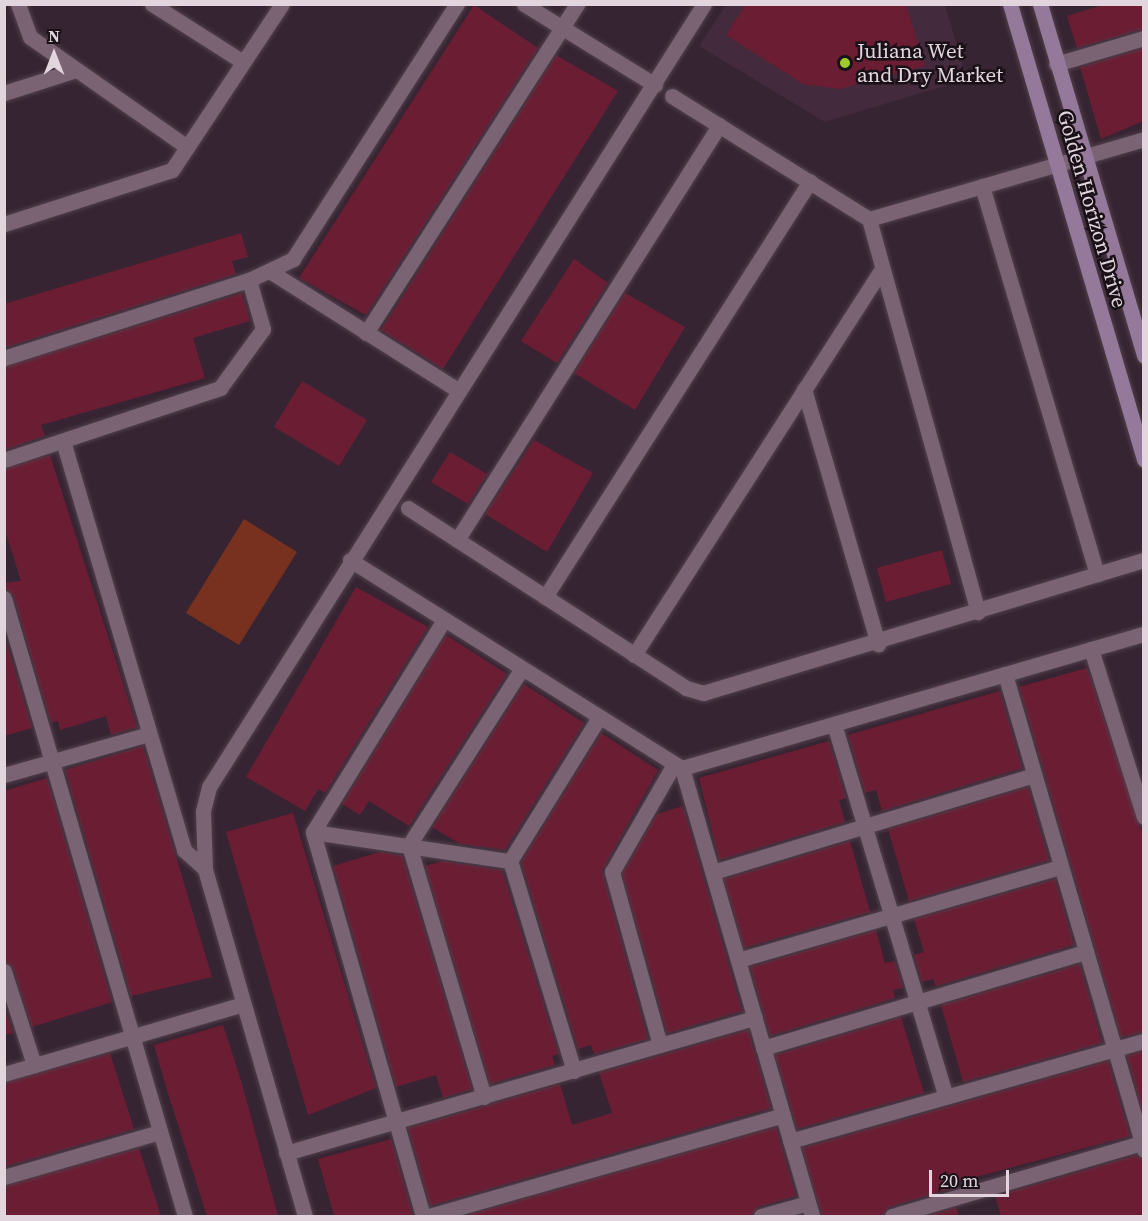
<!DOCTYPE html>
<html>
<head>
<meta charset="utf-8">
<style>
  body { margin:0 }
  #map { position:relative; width:1148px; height:1221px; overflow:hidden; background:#372432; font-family:"Source Serif 4",serif }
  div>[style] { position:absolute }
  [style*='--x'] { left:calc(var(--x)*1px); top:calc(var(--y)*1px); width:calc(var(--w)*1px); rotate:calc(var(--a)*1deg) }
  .built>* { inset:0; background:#432a3c }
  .green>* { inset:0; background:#78311e }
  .building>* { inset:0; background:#6b1d34 }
  .roads { filter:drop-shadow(0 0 2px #51414c) drop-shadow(0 0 2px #51414c) }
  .street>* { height:15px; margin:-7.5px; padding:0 7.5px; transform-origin:7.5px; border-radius:7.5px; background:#7a6473 }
  .secondary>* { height:15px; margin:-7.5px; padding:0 7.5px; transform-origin:7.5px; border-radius:7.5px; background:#94799a }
  .dots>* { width:16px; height:16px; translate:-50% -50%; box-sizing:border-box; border:3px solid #191117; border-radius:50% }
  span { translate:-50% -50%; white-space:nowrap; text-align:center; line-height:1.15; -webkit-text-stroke:5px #191117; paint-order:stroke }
  .poi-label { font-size:21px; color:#e2d5dd }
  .left { translate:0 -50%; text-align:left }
  .street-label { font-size:21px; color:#e2d5dd }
  .frame { position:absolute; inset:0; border:6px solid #e2d5dd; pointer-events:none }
  .north { position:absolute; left:24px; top:24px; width:60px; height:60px; -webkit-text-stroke:4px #191117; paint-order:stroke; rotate:0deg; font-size:16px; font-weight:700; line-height:24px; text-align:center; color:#e2d5dd }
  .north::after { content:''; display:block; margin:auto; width:21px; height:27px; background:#e2d5dd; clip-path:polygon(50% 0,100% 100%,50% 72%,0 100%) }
  .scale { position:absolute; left:929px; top:1170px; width:80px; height:27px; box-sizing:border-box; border:3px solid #e2d5dd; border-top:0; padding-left:8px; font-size:18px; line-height:21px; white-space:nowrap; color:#e2d5dd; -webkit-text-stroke:4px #191117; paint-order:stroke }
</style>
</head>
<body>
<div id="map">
  <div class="built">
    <i style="clip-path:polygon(726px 5px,945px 5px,967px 79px,825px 122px,699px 46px)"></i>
  </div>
  <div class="green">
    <i style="clip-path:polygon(244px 519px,297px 552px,239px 645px,186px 613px)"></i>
  </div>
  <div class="building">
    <i style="clip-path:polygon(746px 4px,906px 4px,925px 66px,840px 89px,803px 84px,726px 35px)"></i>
    <i style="clip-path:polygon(1106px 4px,1143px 4px,1143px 29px,1077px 48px,1067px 16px)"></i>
    <i style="clip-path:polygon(474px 5px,538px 48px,366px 315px,299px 278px)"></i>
    <i style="clip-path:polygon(1143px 48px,1143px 121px,1101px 139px,1080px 67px)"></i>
    <i style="clip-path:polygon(556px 55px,618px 91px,443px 369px,381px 330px)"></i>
    <i style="clip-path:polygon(241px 233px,248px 257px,232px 261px,236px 274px,4px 348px,4px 304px)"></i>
    <i style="clip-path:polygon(574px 259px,608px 283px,557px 363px,521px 341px)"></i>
    <i style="clip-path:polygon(242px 293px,250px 321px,193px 338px,205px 378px,41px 425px,45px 436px,4px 450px,4px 367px)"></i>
    <i style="clip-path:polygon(625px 293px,685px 327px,635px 410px,574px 373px)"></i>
    <i style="clip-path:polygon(302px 381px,367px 420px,339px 466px,274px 427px)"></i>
    <i style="clip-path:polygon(534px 440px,593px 473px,547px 552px,485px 514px)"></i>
    <i style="clip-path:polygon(450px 452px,487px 474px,468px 504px,431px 482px)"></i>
    <i style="clip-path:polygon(50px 455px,137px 727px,111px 735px,106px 716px,60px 730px,58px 721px,51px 723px,13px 595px,4px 588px,4px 583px,21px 581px,4px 527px,4px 469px)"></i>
    <i style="clip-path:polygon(942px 550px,951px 584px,886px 602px,877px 568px)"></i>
    <i style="clip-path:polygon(356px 587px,428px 627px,325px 793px,318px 789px,305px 811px,246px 777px)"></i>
    <i style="clip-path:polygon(4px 634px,32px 728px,4px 736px)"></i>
    <i style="clip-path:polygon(446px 635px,507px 674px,409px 826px,369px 801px,360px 815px,342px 804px)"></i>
    <i style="clip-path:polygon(1087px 668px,1143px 836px,1143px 1032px,1121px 1037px,1019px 687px)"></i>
    <i style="clip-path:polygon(524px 684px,584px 723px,505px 850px,460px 844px,432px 827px)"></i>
    <i style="clip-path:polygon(1000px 691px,1022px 768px,882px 811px,876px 790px,865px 793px,848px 735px)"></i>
    <i style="clip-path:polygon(601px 733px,658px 770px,602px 871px,648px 1039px,594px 1054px,591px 1045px,578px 1049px,521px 862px)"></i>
    <i style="clip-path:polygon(829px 741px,846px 798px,839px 800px,845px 822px,719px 860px,699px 778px)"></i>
    <i style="clip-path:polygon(143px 746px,212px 977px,131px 996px,65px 770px)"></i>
    <i style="clip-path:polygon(47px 778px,112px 1002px,32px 1027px,13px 968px,4px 961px,4px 791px)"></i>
    <i style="clip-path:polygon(1028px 787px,1049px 860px,909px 901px,888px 829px)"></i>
    <i style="clip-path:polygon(683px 806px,742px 1011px,667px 1033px,622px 873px,657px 814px)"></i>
    <i style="clip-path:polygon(293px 813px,376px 1088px,308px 1115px,226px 832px)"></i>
    <i style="clip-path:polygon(850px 841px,870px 912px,744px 948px,724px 879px)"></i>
    <i style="clip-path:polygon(380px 852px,402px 855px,472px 1089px,443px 1098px,436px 1075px,396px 1087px,333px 866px)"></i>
    <i style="clip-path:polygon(443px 861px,502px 870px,559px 1054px,552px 1056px,555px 1065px,490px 1084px,425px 866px)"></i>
    <i style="clip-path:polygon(1055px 879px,1074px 945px,936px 986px,933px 979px,922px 982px,914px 955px,924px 952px,914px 919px)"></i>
    <i style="clip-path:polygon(876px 930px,885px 963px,895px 961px,903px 988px,893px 990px,895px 998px,770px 1036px,750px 967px)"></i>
    <i style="clip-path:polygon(1080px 964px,1102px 1043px,963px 1082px,941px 1005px)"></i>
    <i style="clip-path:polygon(4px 1005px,13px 1033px,4px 1035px)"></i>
    <i style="clip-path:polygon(901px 1017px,924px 1093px,797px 1129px,775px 1055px)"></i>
    <i style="clip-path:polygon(223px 1025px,240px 1077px,278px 1216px,207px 1216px,167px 1090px,154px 1045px)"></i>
    <i style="clip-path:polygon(748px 1030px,771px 1108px,430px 1206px,408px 1128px,560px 1084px,572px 1125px,612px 1113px,599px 1073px)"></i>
    <i style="clip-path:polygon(1143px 1051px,1143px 1114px,1127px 1056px)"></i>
    <i style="clip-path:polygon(110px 1053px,134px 1129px,4px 1167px,4px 1083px)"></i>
    <i style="clip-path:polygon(1108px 1061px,1130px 1136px,949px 1184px,950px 1189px,889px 1207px,883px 1216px,822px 1216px,802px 1148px)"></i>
    <i style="clip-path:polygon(776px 1127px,796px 1196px,758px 1207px,752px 1216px,463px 1216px)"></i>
    <i style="clip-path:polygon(391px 1139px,413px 1216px,334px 1216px,318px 1159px)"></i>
    <i style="clip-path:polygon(139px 1148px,161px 1216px,4px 1216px,4px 1186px)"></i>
    <i style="clip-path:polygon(1136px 1155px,1143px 1160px,1143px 1216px,1001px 1216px,995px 1196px)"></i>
    <i style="clip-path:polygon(956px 1207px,959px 1216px,925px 1216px)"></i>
  </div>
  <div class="roads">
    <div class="street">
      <i style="--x:18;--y:4;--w:35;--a:70"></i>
      <i style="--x:30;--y:37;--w:192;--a:35"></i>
      <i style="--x:152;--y:4;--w:108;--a:32.5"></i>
      <i style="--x:524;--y:4;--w:154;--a:31.7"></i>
      <i style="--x:1056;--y:64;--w:92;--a:-16.5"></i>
      <i style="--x:4;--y:93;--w:76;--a:-17.7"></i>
      <i style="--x:672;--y:96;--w:232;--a:32"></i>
      <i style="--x:869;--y:219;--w:286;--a:-16.2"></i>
      <i style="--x:982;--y:186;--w:405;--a:73.5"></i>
      <i style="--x:869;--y:219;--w:408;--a:74.5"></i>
      <i style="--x:4;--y:224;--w:176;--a:-17.8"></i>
      <i style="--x:172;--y:170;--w:199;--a:-56.5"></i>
      <i style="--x:271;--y:272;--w:222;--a:32.3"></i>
      <i style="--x:366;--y:333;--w:391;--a:-57.3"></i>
      <i style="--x:4;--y:358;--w:257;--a:-17.7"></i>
      <i style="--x:249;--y:280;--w:49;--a:-25.5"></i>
      <i style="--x:293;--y:259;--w:303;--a:-57.3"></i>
      <i style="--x:804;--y:389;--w:266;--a:73.8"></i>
      <i style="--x:63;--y:441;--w:427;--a:73.5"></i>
      <i style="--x:184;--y:850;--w:28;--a:42"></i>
      <i style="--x:4;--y:460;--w:228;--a:-18.4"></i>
      <i style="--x:220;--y:388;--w:73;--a:-53.9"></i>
      <i style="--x:263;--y:329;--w:51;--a:-105.9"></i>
      <i style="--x:408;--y:508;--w:331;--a:32.9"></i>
      <i style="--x:686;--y:688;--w:18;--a:16"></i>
      <i style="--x:703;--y:693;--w:461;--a:-16.8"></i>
      <i style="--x:457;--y:540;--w:491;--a:-57.7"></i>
      <i style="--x:350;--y:560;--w:392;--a:32.1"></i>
      <i style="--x:682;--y:768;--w:481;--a:-16.2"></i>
      <i style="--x:545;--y:597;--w:493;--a:-57.5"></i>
      <i style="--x:4;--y:598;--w:644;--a:73.68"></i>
      <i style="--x:1091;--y:649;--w:176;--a:72.5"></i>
      <i style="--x:634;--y:655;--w:459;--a:-57.3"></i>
      <i style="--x:1005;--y:674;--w:496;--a:73.7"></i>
      <i style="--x:834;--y:724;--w:389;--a:73.3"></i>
      <i style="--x:682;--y:768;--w:466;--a:73.8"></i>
      <i style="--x:4;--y:775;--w:151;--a:-15.8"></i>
      <i style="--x:313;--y:832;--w:199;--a:8.4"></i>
      <i style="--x:713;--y:872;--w:335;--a:-16.8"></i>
      <i style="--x:738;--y:960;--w:336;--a:-16.1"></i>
      <i style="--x:4;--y:971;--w:99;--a:72.3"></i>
      <i style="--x:660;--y:1045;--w:180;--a:-105.5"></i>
      <i style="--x:612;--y:872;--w:125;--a:-60.1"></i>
      <i style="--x:763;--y:1048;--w:337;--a:-16.6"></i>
      <i style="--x:574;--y:1071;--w:220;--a:-106.9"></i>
      <i style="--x:510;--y:861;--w:167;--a:-58.2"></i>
      <i style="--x:4;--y:1074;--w:249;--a:-16.3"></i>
      <i style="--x:484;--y:1097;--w:263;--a:-106.6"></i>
      <i style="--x:409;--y:845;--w:208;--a:-57.4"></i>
      <i style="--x:790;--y:1141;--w:368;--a:-15.8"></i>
      <i style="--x:286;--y:1153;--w:488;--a:-16.1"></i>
      <i style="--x:4;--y:1177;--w:162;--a:-16.1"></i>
      <i style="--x:305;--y:1216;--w:361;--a:-106.1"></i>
      <i style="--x:205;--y:869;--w:58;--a:-92"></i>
      <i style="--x:203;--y:811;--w:25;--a:-76"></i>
      <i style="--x:209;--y:787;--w:926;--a:-57.7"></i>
      <i style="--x:423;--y:1216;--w:399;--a:-106"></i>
      <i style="--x:313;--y:832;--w:249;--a:-58.3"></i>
      <i style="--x:429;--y:1216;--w:368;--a:-15.9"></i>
      <i style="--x:761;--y:1216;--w:49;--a:-15.5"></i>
      <i style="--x:892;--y:1216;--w:259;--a:-16.3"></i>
    </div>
    <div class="secondary">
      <i style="--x:1010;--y:4;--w:475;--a:73.6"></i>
      <i style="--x:1040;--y:4;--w:367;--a:73.5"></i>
    </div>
  </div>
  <div class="dots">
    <i style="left:845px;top:63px;background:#a0c92b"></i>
  </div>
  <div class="poi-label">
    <span class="left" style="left:857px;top:63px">Juliana Wet<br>and Dry Market</span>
  </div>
  <div class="street-label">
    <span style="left:1092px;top:209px;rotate:74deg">Golden Horizon Drive</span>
  </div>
  <div class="frame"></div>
  <div class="north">N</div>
  <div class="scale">20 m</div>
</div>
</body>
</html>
